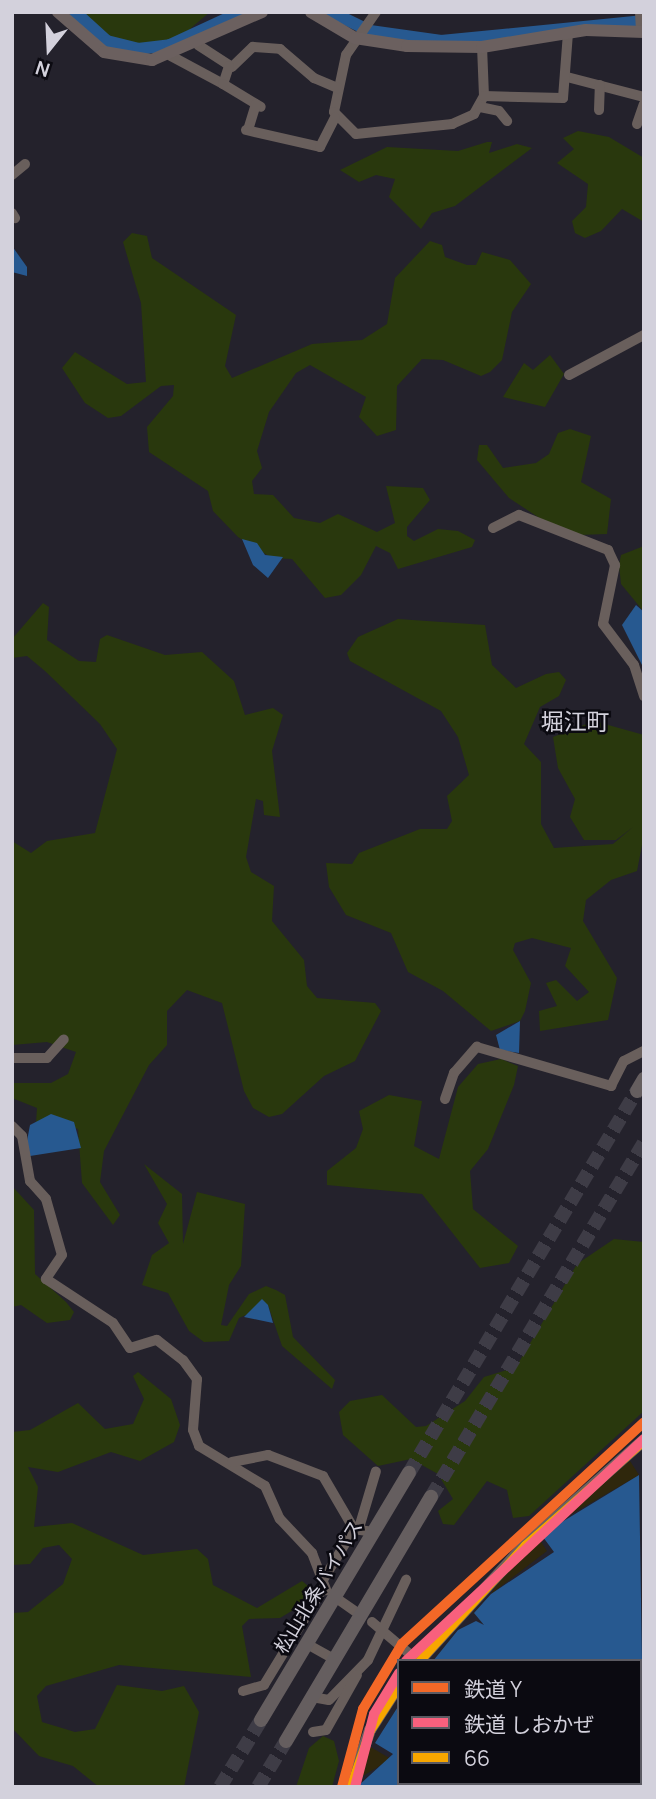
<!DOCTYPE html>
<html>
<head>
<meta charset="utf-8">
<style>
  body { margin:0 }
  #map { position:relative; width:656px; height:1799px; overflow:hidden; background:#24222c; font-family:Manrope,"Noto Sans JP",sans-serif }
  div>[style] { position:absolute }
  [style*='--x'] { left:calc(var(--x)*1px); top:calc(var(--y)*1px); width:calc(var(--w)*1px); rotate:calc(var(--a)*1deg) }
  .green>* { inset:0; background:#29380d }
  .sand>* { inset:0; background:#2f270c }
  .water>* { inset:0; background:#275990 }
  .river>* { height:12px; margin:-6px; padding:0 6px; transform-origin:6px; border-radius:6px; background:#275990 }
  .highway-tunnel>* { height:14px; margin-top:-7px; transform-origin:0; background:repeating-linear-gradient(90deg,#3e3c46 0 14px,transparent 0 21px) }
  .minor>* { height:10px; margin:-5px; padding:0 5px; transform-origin:5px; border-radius:5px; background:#695f5c }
  .major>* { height:12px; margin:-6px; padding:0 6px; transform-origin:6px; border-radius:6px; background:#6b605f }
  .highway>* { height:14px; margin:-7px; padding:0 7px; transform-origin:7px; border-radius:7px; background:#655e5f }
  .bus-1>* { height:9px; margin:-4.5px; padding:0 4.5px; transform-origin:4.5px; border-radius:4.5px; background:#f7a600 }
  .rail-1>* { height:10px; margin:-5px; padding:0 5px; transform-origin:5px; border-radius:5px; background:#f36827 }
  .rail-2>* { height:10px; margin:-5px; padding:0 5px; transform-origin:5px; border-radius:5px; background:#f8607d }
  span { translate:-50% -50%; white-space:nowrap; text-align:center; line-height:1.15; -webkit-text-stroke:5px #0b0a11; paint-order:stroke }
  .street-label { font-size:19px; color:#d3d1dc }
  .quarter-label { font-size:23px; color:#d3d1dc }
  .frame { position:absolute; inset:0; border:14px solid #d3d1dc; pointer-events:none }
  .legend { position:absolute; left:397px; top:1659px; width:245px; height:126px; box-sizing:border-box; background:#0b0a11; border:2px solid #5b5a62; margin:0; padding:9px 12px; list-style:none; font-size:21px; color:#d3d1dc }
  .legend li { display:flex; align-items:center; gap:14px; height:35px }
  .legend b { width:35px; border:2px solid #5b5a62 }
  .north { position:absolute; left:14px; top:14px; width:70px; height:70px; -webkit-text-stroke:5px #0b0a11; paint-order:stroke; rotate:198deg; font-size:19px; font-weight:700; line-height:28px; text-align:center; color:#d3d1dc }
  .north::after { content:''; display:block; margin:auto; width:24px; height:32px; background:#d3d1dc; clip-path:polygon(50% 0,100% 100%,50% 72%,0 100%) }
</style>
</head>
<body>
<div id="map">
  <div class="green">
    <i style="clip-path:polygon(71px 12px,210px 12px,191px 28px,190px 38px,139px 51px,97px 37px)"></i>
    <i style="clip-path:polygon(578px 131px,609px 137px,644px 158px,644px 222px,622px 209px,601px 231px,585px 238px,575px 233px,572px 221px,586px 207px,588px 184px,557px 163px,574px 149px,563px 138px)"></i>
    <i style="clip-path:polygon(487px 142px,492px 142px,489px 153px,517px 144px,532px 148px,455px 206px,432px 213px,421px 229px,389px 197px,395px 179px,376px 175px,359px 182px,340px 170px,387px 147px,458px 151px)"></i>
    <i style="clip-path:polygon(132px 233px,147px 236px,152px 258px,236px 315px,225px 366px,232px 378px,312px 344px,362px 340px,387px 324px,395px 278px,430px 241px,442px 245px,445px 257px,467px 265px,476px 265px,482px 252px,510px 260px,531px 284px,512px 312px,502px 360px,490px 372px,481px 376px,443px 360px,422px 359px,397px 386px,396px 430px,377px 436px,359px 417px,366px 397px,310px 365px,296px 373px,269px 412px,257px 451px,262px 468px,252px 481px,254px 494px,273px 495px,294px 518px,320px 523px,338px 514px,377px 532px,395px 523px,386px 486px,423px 488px,430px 500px,407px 527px,407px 536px,414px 541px,438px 529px,458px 531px,475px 540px,472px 547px,398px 569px,390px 553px,376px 546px,361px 575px,341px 595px,325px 598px,292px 559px,272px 558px,238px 537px,213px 511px,208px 491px,149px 452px,147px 427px,173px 396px,174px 385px,161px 386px,121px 416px,108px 418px,85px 403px,62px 368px,75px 352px,127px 384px,146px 382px,141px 303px,123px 242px)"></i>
    <i style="clip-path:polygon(550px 355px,564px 374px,545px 407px,503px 397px,524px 363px,533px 370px)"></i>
    <i style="clip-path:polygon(570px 429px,591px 436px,581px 482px,611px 499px,607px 534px,578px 535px,541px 519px,509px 498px,477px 460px,479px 445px,487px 445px,503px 468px,536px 463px,549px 454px,558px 433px)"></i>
    <i style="clip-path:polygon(644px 546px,644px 612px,621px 584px,619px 565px,621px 555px)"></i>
    <i style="clip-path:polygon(43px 603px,49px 607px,47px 640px,79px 661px,96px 662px,100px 639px,107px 635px,165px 655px,202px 652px,234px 681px,245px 715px,273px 708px,283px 715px,272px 751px,280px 817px,264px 815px,263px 801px,256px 799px,246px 857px,251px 872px,274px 886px,272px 921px,304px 960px,307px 986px,317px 998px,375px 1003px,381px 1011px,355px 1061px,324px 1076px,282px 1114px,269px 1117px,253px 1108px,244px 1091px,222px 1003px,187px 990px,167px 1011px,167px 1045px,149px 1065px,104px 1151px,100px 1182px,120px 1215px,113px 1225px,82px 1183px,78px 1129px,48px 1118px,36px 1123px,37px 1108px,12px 1098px,13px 1083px,51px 1083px,68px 1074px,76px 1052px,47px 1042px,12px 1045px,12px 841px,31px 853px,47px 841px,95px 833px,117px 749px,100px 724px,45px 671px,27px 656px,12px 658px,12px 639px)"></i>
    <i style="clip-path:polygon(398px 619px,485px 625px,492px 665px,516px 688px,546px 674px,559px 672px,566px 680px,559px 696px,540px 707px,524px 744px,541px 762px,541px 824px,554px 848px,613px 844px,633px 827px,616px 840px,584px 840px,570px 817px,575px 799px,558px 768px,553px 737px,594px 721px,644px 735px,644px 835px,637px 871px,611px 880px,586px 900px,583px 921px,617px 978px,608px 1020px,540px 1031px,539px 1011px,557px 1006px,546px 983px,556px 980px,577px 1001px,589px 992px,565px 966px,571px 948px,532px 938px,515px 943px,513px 950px,531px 983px,525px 1011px,520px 1021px,491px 1031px,443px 991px,408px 972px,391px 933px,346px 915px,329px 887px,326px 863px,352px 864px,359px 853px,420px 829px,447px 829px,452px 821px,447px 796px,469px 775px,458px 737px,441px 711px,350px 661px,347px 653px,358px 637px)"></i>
    <i style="clip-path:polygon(501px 1059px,518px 1066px,514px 1085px,488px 1149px,470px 1171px,473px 1209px,518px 1246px,509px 1263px,480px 1268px,422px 1194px,327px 1185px,327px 1171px,356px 1148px,363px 1129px,359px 1111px,389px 1095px,422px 1101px,414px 1146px,439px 1159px,458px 1087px,478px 1064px)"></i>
    <i style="clip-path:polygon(144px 1164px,182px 1194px,183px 1244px,197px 1192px,245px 1204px,241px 1266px,229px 1285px,221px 1325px,227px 1326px,249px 1294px,266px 1286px,276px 1290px,285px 1295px,293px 1337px,335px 1380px,332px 1389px,282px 1346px,268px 1305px,239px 1318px,229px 1341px,204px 1342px,189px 1331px,168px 1293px,142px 1285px,152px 1255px,169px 1243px,158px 1223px,167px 1204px)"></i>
    <i style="clip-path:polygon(12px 1186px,34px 1210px,35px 1274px,66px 1302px,74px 1312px,70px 1320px,47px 1323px,21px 1305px,12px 1307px)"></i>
    <i style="clip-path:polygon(614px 1239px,644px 1242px,644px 1411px,529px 1516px,513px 1518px,507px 1490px,487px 1481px,454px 1525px,443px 1524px,438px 1511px,453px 1499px,438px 1474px,411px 1459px,378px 1466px,343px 1435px,339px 1412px,350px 1401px,382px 1395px,416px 1427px,426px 1426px,465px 1401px,484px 1377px,516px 1367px,577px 1264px)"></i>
    <i style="clip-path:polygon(138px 1372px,171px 1399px,180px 1425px,174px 1442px,140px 1461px,111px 1452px,58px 1472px,28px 1467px,38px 1487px,34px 1527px,72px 1523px,143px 1555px,197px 1549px,208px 1559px,213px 1585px,257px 1608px,302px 1581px,313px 1590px,305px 1603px,280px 1618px,249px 1619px,242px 1626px,251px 1677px,119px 1665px,46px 1686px,37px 1696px,42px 1722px,75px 1732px,95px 1729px,117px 1685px,162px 1691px,184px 1686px,199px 1712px,184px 1787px,99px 1787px,73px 1766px,39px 1756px,12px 1728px,12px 1613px,28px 1612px,63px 1584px,72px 1559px,59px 1545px,43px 1548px,30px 1564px,12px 1565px,12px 1432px,30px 1430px,78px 1403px,105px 1429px,133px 1424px,144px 1399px,133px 1376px)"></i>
    <i style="clip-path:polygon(323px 1736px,334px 1741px,339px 1761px,332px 1787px,296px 1787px,309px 1748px)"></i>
  </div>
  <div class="sand">
    <i style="clip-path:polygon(630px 1461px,639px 1475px,570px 1515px,597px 1489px)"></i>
    <i style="clip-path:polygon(540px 1540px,547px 1551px,491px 1594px,498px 1582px)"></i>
    <i style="clip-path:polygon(369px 1746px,391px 1759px,358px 1779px)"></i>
  </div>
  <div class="water">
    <i style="clip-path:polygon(12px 246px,27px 267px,27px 276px,12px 272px)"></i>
    <i style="clip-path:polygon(242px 539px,257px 543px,265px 555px,283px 557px,268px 578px,253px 565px)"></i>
    <i style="clip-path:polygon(636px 605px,644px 612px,644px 669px,622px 625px)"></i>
    <i style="clip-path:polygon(520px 1021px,519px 1053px,500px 1050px,496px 1035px)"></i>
    <i style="clip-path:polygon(51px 1114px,74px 1122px,81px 1148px,30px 1156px,25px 1152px,30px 1125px)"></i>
    <i style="clip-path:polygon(262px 1299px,268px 1305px,273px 1323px,244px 1317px)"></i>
    <i style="clip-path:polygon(639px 1475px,644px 1787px,357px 1787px,393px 1754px,375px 1743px,399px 1705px,399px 1783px,640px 1783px,640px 1661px,433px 1661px,458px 1630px,476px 1621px,484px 1625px,474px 1613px,491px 1594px,554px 1552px,543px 1537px,557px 1525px)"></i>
  </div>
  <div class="river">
    <i style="--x:75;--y:12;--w:43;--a:42.2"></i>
    <i style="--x:107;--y:41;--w:32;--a:14"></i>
    <i style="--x:138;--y:49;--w:32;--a:-7"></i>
    <i style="--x:170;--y:45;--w:78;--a:-24.9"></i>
    <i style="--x:331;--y:12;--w:43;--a:26"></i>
    <i style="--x:370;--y:31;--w:72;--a:8"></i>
    <i style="--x:441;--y:41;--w:204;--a:-5.6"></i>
  </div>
  <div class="highway-tunnel">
    <i style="--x:409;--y:1473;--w:445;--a:-59.2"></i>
    <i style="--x:431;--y:1497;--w:413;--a:-59"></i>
    <i style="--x:220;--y:1787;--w:79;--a:-58.5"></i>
    <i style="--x:258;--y:1787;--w:54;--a:-58.7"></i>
  </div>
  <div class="minor">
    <i style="--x:376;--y:12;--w:52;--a:124.9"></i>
    <i style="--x:346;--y:55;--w:58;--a:101.9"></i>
    <i style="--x:334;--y:112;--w:31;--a:45"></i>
    <i style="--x:356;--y:134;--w:97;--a:-5.9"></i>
    <i style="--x:452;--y:124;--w:24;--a:-24"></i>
    <i style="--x:474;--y:114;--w:21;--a:-61"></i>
    <i style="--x:484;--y:96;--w:49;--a:-92.3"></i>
    <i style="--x:640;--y:12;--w:19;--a:87"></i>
    <i style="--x:198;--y:45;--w:40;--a:32.9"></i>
    <i style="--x:232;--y:67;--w:29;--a:-44"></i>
    <i style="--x:253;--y:47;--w:27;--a:4"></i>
    <i style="--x:280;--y:49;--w:45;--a:40.5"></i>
    <i style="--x:314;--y:78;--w:26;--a:23"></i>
    <i style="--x:171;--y:56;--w:59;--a:28.3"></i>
    <i style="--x:229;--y:66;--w:19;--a:108"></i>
    <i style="--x:223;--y:84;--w:44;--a:31.2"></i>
    <i style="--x:567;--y:77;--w:80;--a:14.6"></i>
    <i style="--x:484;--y:96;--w:79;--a:1.5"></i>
    <i style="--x:563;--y:98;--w:65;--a:-85.6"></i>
    <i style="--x:480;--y:107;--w:19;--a:12"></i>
    <i style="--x:499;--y:111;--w:13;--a:51"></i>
    <i style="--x:599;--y:110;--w:25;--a:-88"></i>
    <i style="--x:637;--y:124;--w:21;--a:-71"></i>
    <i style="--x:246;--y:130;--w:76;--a:12.9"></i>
    <i style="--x:320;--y:147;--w:33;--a:-63"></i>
    <i style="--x:248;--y:130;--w:27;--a:-73"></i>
    <i style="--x:12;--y:175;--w:17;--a:-40"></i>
    <i style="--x:12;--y:213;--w:6;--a:59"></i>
    <i style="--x:569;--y:375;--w:85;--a:-28.1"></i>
    <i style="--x:493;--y:528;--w:29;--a:-27"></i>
    <i style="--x:519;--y:515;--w:96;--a:21.5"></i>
    <i style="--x:608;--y:550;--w:17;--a:65"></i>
    <i style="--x:615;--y:565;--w:60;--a:101.5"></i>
    <i style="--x:603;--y:624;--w:51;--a:52.9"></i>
    <i style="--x:634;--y:665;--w:33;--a:72"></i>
    <i style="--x:12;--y:1058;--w:35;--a:0"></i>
    <i style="--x:47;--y:1058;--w:25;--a:-48"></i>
    <i style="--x:445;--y:1099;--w:28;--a:-71"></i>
    <i style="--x:454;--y:1073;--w:35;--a:-49"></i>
    <i style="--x:477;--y:1047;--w:140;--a:16.2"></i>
    <i style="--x:611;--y:1086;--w:28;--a:-63"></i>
    <i style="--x:624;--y:1061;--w:22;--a:-27"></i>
    <i style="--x:12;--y:1126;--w:14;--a:45"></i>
    <i style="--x:22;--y:1136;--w:46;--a:79.9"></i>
    <i style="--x:30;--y:1181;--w:24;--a:48"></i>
    <i style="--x:46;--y:1199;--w:58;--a:74.1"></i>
    <i style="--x:62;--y:1255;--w:29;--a:124"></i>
    <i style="--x:46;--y:1279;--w:80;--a:33.3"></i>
    <i style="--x:113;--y:1323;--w:30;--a:56"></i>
    <i style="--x:130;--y:1348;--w:28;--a:-17"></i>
    <i style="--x:157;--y:1340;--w:33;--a:38"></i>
    <i style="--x:183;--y:1360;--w:24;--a:54"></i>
    <i style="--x:197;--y:1379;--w:51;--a:94.5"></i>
    <i style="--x:193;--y:1430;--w:17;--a:69"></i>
    <i style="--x:199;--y:1446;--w:77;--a:31.2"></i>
    <i style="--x:265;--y:1486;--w:36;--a:66"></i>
    <i style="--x:280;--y:1519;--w:47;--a:46.7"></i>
    <i style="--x:312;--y:1553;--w:40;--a:69"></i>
    <i style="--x:232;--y:1462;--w:37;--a:-11"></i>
    <i style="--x:268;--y:1455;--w:59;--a:20.9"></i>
    <i style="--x:323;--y:1476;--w:61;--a:59.7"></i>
    <i style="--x:359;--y:1528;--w:59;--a:-73.4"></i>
    <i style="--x:323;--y:1580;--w:60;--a:-58.7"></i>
    <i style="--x:354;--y:1529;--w:20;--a:9"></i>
    <i style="--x:339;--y:1600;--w:19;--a:35"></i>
    <i style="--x:372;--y:1622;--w:60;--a:40.3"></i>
    <i style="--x:307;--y:1644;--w:31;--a:29"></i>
    <i style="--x:243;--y:1691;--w:22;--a:-16"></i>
    <i style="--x:264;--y:1685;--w:114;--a:-58.7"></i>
    <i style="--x:312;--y:1697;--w:17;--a:10"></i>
    <i style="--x:329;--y:1700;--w:56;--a:-45.7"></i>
    <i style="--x:368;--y:1660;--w:89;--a:-64.6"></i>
    <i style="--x:313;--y:1732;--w:13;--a:-9"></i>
    <i style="--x:326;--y:1730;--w:63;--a:-60.6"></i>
  </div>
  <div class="major">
    <i style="--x:58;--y:12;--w:61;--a:41"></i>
    <i style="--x:104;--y:52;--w:49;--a:9.5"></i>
    <i style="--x:152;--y:60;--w:120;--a:-23.6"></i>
    <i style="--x:311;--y:12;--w:51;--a:30.6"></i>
    <i style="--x:355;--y:38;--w:53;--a:8.7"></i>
    <i style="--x:407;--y:46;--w:75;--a:0.8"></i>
    <i style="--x:482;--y:47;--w:105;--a:-9.3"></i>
    <i style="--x:586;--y:30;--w:58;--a:2"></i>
    <i style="--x:419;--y:1661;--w:157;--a:-47.6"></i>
    <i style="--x:525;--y:1545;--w:159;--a:-41.4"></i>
    <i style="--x:350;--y:1787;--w:60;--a:-70.7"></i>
    <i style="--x:370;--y:1730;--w:54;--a:-57.2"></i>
  </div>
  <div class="highway">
    <i style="--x:637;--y:1091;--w:14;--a:-60"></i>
    <i style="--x:261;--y:1720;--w:288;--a:-59.1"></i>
    <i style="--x:286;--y:1741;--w:284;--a:-59.3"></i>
  </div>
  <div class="bus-1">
    <i style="--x:419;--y:1661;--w:157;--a:-47.6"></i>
    <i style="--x:525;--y:1545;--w:159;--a:-41.4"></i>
    <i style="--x:350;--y:1787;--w:60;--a:-70.7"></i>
    <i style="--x:370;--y:1730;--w:54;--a:-57.2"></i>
  </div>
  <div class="rail-1">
    <i style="--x:342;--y:1787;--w:81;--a:-74.9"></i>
    <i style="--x:363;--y:1709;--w:76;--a:-59"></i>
    <i style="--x:402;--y:1644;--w:328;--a:-42.5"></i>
  </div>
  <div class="rail-2">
    <i style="--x:406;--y:1661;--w:325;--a:-43"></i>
    <i style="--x:355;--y:1787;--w:75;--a:-75.4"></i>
    <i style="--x:374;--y:1714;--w:48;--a:-58.6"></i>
  </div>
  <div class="street-label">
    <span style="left:319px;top:1587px;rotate:-59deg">松山北条バイパス</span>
  </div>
  <div class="quarter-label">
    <span style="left:575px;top:721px">堀江町</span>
  </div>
  <div class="frame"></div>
  <ul class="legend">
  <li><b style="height:9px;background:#f36827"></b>鉄道 Y</li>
  <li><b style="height:9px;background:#f8607d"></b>鉄道 しおかぜ</li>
  <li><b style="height:9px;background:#f7a600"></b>66</li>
  </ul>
  <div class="north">N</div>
</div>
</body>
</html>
